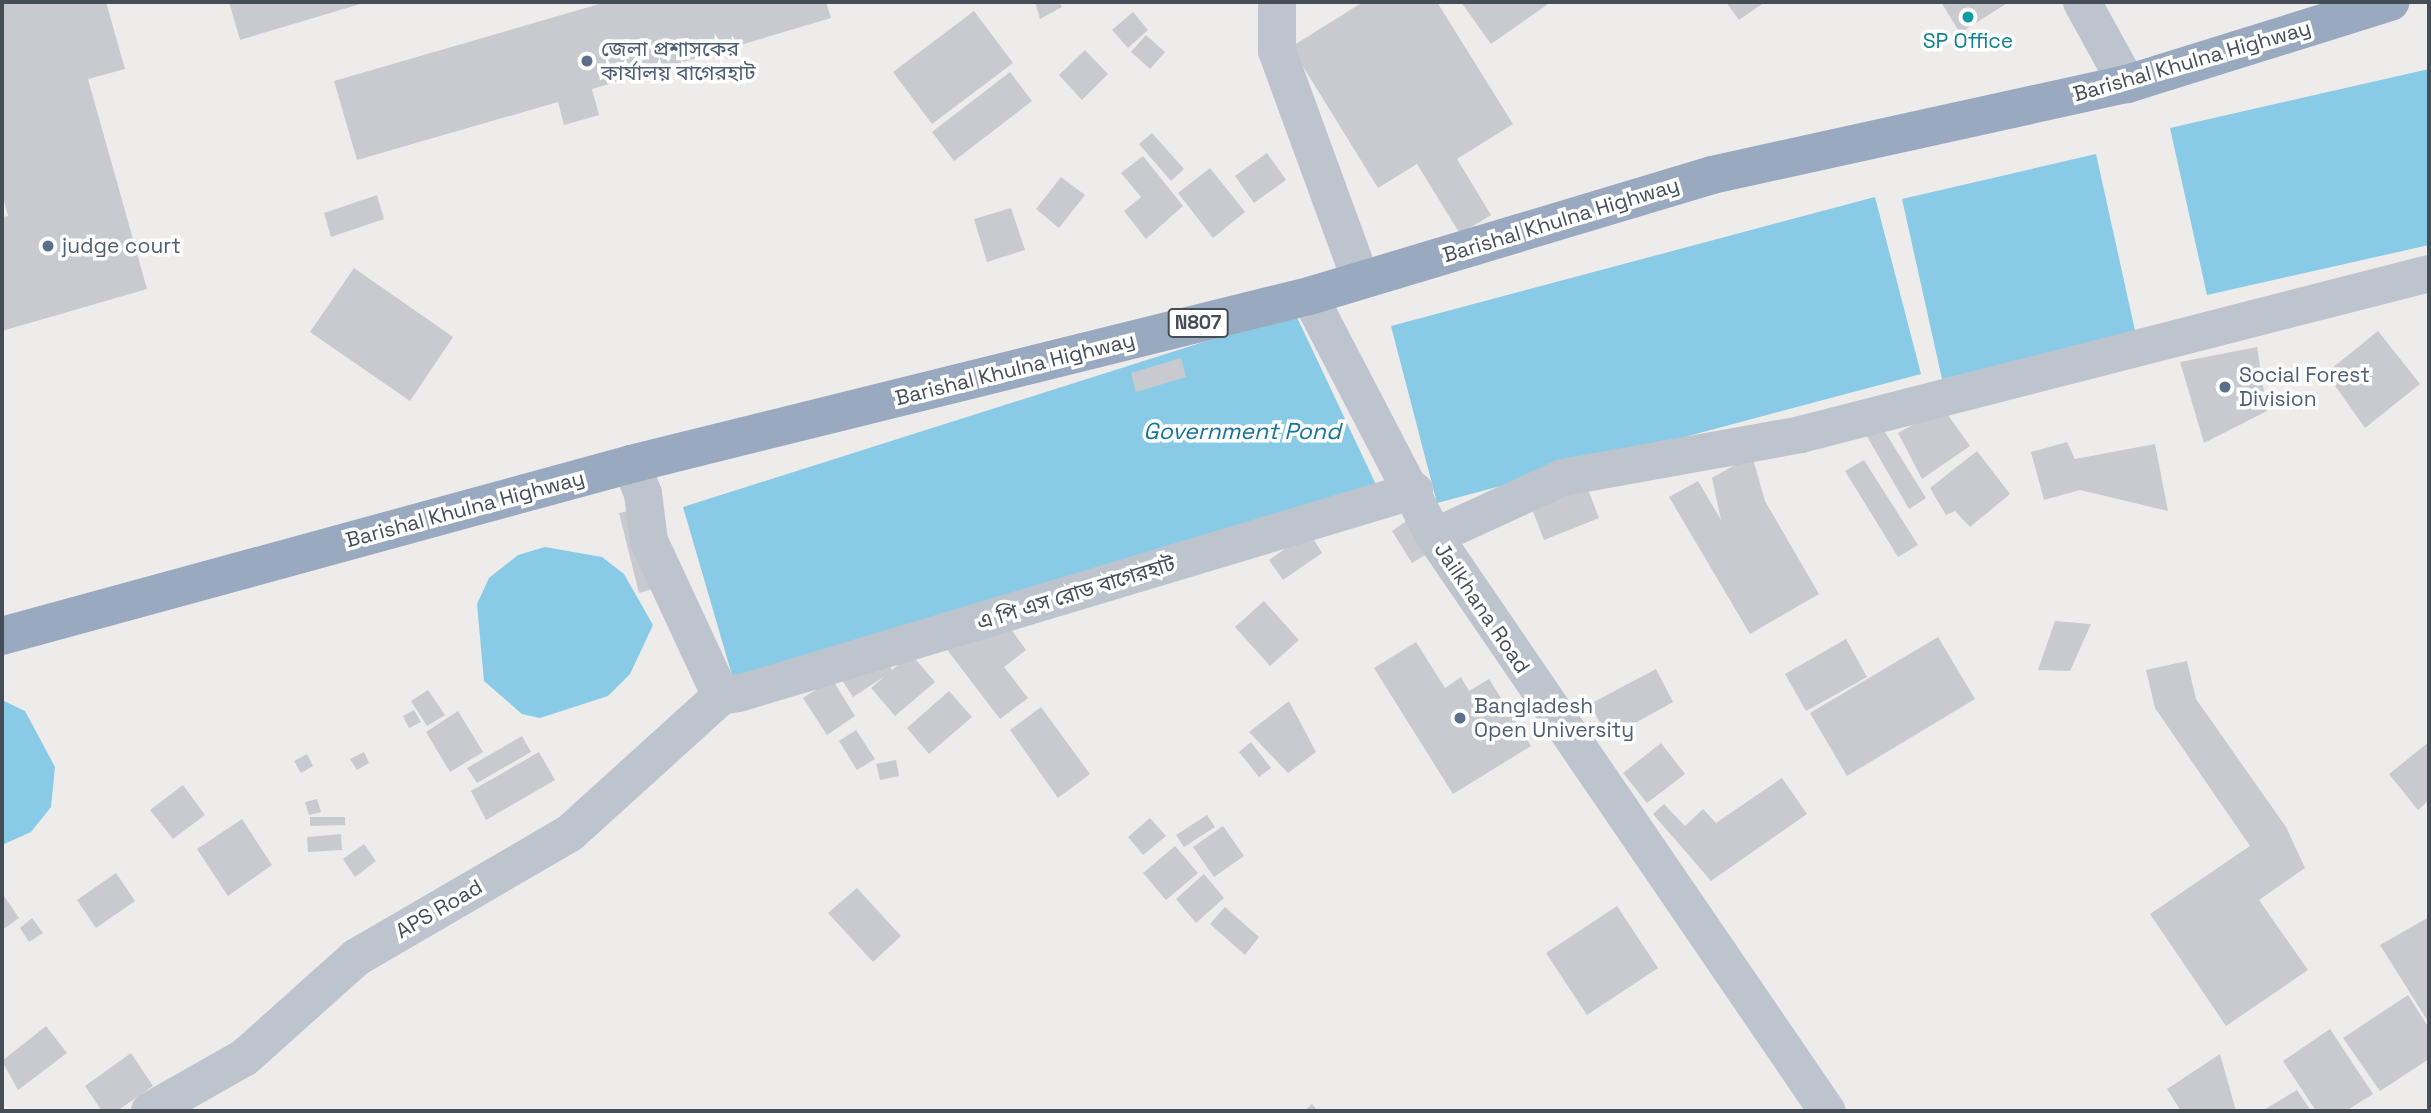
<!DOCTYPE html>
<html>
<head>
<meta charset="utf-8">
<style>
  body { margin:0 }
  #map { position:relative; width:2431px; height:1113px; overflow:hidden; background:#eeebeb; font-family:"Space Grotesk","Noto Sans Bengali",sans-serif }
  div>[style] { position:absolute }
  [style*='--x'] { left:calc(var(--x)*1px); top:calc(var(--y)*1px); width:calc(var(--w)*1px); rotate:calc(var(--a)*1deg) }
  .water>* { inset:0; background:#89cbe6 }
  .building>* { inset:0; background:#c8cad0 }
  .minor>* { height:37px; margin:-18.5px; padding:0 18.5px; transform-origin:18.5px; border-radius:18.5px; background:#bdc4cd }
  .tertiary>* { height:38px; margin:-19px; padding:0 19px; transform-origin:19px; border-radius:19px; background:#bdc4cd }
  .trunk>* { height:38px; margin:-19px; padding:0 19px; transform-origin:19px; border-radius:19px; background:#98a9c0 }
  .dots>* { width:19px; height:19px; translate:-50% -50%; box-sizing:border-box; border:4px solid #fff; border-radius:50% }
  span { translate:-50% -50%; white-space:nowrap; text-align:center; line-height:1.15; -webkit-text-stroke:7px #fff; paint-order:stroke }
  .shield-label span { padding:2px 5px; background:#fff; border:2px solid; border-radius:5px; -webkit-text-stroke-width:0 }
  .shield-label { font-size:19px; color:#454d57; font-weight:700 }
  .culture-label { font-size:21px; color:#0d838f }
  .service-label { font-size:21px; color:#4e5e75 }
  .left { translate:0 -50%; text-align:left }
  .street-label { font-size:21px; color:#454d57 }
  .water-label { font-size:23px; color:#13749c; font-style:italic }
  .frame { position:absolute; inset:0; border:4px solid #454d57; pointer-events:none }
</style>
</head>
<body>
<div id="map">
  <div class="water">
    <i style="clip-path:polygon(2429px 69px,2429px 245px,2207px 295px,2170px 128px)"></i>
    <i style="clip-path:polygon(2096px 154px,2136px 335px,1942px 379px,1902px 199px)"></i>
    <i style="clip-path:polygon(1875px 197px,1921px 374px,1437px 503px,1391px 326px)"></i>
    <i style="clip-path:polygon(1295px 313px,1379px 491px,734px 682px,683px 507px)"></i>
    <i style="clip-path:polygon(545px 547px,602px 557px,624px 574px,653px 625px,630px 674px,608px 696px,540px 718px,522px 714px,484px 681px,477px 604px,489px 578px,518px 555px)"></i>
    <i style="clip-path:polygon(2px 700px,25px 711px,55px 767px,51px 807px,31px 832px,2px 845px)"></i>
  </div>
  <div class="building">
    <i style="clip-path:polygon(2px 2px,106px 2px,125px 69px,88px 79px,147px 289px,2px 331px,2px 217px,8px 216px,2px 193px)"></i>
    <i style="clip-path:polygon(229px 2px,367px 2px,240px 40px)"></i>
    <i style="clip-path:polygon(606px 2px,826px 2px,831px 18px,592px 89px,599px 115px,564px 125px,558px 102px,357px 160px,334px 81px)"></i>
    <i style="clip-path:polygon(1035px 2px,1059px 2px,1062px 7px,1040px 19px)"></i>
    <i style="clip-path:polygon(1363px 2px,1437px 2px,1513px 124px,1457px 159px,1491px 215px,1460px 234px,1417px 164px,1378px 188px,1291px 47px)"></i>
    <i style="clip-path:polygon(1461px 2px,1551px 2px,1491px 44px)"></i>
    <i style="clip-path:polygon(1726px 2px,1765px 2px,1739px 20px)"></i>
    <i style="clip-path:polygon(1941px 2px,2009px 2px,1960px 33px)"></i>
    <i style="clip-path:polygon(974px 11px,1013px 63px,932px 124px,893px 72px)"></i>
    <i style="clip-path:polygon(1133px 12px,1148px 30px,1128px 48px,1112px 30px)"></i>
    <i style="clip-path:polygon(1146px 35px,1165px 52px,1150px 69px,1131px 52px)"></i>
    <i style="clip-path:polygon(1085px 50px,1108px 74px,1082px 100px,1059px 75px)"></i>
    <i style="clip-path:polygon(1010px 72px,1032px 101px,954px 161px,932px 132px)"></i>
    <i style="clip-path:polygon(1152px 133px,1184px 169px,1171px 181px,1139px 144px)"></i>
    <i style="clip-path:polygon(1267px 153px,1286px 180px,1254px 203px,1235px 176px)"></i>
    <i style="clip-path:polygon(1143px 156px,1183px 206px,1146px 239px,1124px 211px,1141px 197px,1121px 173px)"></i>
    <i style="clip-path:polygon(1210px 168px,1245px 212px,1213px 238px,1178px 193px)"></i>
    <i style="clip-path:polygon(1061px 177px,1085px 195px,1059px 228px,1036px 209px)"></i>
    <i style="clip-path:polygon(377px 195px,384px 219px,331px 237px,324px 213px)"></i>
    <i style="clip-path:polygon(1011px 208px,1025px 250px,987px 262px,974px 219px)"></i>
    <i style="clip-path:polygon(354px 268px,453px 337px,410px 401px,310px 332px)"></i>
    <i style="clip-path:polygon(2378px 331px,2420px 384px,2365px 428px,2326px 373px)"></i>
    <i style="clip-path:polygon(2257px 347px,2267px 411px,2204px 443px,2180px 362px)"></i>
    <i style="clip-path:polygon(1181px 358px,1186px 377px,1136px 392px,1131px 373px)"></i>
    <i style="clip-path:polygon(1943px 408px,1970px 446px,1922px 479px,1898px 433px)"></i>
    <i style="clip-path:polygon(1880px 424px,1926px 498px,1909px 509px,1865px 433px)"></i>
    <i style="clip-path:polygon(2067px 442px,2075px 459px,2155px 444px,2168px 511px,2080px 490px,2044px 500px,2031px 452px)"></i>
    <i style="clip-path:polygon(1977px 451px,2010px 494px,1970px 527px,1955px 511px,1946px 515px,1930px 488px)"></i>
    <i style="clip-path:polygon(1752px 455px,1765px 501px,1819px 594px,1750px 634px,1669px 497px,1698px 481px,1721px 520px,1712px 478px)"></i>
    <i style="clip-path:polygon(1864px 460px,1918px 545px,1898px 557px,1845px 471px)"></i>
    <i style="clip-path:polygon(1587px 487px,1599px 518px,1544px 540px,1532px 509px)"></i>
    <i style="clip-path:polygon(637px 509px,657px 588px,639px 593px,619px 513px)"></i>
    <i style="clip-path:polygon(1409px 519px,1430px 552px,1412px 563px,1392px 531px)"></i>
    <i style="clip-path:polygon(1309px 532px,1322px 553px,1283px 580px,1269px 560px)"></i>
    <i style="clip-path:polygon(1264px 601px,1299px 640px,1270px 666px,1235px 627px)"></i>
    <i style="clip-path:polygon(1005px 621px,1026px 650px,1004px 667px,1028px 698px,1000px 719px,945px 647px)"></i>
    <i style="clip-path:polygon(2055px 621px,2091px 624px,2070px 671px,2038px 670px)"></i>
    <i style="clip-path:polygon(1938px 637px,1975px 699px,1847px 776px,1810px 713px)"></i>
    <i style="clip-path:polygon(1846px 639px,1867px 677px,1806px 711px,1785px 674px)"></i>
    <i style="clip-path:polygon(1416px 642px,1445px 688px,1461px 677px,1469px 691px,1489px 679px,1531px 746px,1453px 794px,1374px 668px)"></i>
    <i style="clip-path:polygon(878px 648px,892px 670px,911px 654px,935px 682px,895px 716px,871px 688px,885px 676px,853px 697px,838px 674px)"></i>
    <i style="clip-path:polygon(2187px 661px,2196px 699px,2286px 827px,2305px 868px,2259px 900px,2308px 970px,2226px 1026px,2150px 914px,2250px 846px,2155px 708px,2146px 670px)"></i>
    <i style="clip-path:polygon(1656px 669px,1673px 702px,1608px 738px,1590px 704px)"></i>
    <i style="clip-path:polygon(832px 679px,855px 716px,827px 735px,803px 698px)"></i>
    <i style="clip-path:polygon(428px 690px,445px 715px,427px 726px,411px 701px)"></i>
    <i style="clip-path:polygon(949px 691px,972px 717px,929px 754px,907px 728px)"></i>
    <i style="clip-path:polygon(1289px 701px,1316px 752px,1288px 773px,1249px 732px)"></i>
    <i style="clip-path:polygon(1041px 707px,1090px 774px,1058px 798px,1010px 730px)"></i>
    <i style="clip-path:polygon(414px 710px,421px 722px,409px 728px,403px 716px)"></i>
    <i style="clip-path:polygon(458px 711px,483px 752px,450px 772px,426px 732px)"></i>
    <i style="clip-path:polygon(856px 730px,875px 759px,857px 770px,839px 741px)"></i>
    <i style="clip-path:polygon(522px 736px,531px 752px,477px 783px,467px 768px)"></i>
    <i style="clip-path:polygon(1251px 742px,1271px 768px,1259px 777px,1239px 752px)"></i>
    <i style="clip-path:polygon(2429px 742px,2429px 800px,2418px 810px,2389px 774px)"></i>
    <i style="clip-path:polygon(1661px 743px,1685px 774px,1647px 803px,1623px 773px)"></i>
    <i style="clip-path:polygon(364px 752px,369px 763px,357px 770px,350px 759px)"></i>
    <i style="clip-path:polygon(539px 752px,555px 780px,486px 820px,471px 791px)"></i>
    <i style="clip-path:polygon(307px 754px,313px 766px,301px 773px,294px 761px)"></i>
    <i style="clip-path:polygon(896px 760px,899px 776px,880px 780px,876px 764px)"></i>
    <i style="clip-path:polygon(1782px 778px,1807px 814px,1711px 881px,1653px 814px,1664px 804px,1685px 826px,1703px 809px,1716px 823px)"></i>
    <i style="clip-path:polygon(183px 785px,205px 815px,173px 839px,150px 810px)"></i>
    <i style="clip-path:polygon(317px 799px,321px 812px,309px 815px,305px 802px)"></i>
    <i style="clip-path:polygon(1207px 815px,1215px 827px,1184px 847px,1176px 835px)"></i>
    <i style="clip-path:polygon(310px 817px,345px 817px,345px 825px,310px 826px)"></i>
    <i style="clip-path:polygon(1150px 818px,1166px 836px,1143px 855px,1128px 837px)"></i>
    <i style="clip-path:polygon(242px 819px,272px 865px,228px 896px,197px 849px)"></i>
    <i style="clip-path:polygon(1223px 826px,1244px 856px,1214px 877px,1193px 847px)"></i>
    <i style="clip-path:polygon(341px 834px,342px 850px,308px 852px,307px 837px)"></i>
    <i style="clip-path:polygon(364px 844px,376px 861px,355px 877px,343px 859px)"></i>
    <i style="clip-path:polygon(1175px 846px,1198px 873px,1166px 900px,1143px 873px)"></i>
    <i style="clip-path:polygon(116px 873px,135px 901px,96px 928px,77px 900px)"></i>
    <i style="clip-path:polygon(1204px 874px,1224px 898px,1196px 923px,1176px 899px)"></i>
    <i style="clip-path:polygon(857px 888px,901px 936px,873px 962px,828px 913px)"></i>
    <i style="clip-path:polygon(2px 893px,19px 918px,2px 930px)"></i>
    <i style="clip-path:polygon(1617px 906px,1658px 968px,1587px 1015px,1546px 953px)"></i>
    <i style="clip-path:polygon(1225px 907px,1259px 937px,1245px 955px,1210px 924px)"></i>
    <i style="clip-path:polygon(2429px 917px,2429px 1023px,2380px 945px)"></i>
    <i style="clip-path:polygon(32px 918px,43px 933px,29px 942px,20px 928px)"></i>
    <i style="clip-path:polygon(2408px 995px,2429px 1028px,2429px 1059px,2380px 1091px,2343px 1038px)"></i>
    <i style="clip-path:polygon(46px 1026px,67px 1053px,18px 1090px,2px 1061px)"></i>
    <i style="clip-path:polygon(2330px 1029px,2373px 1094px,2346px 1111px,2316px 1111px,2283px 1061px)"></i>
    <i style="clip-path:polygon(131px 1053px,153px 1086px,117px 1111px,102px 1111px,85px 1086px)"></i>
    <i style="clip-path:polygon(2220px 1054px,2236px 1111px,2181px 1111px,2167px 1089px)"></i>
    <i style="clip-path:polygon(2297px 1090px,2311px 1111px,2262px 1111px)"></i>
    <i style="clip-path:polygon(1312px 1104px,1318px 1111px,1304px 1111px)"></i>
  </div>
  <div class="minor">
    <i style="--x:1309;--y:296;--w:271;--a:62.5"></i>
    <i style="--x:1434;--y:536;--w:696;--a:55.65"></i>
    <i style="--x:1434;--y:536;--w:141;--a:-24.7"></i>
    <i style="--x:1562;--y:477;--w:242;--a:-10.2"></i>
    <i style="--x:1800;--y:434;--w:649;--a:-14.36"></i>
    <i style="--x:738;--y:693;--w:706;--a:-16.71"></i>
  </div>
  <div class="tertiary">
    <i style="--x:1277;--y:2;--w:49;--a:90"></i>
    <i style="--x:1277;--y:51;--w:244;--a:69.9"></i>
    <i style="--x:2082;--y:2;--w:94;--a:61.2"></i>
    <i style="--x:631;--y:464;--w:32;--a:68"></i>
    <i style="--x:643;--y:494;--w:47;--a:82.7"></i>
    <i style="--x:649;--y:541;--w:171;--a:65.1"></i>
    <i style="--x:150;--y:1111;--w:109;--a:-29.6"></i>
    <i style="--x:245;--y:1057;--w:150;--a:-41.8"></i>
    <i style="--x:357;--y:957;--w:246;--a:-30.2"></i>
    <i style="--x:570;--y:833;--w:204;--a:-42.2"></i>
    <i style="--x:721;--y:696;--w:17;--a:-10"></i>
  </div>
  <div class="trunk">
    <i style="--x:2;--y:636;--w:652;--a:-15.29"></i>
    <i style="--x:631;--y:464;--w:699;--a:-13.92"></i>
    <i style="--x:1309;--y:296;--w:421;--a:-16.7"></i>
    <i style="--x:1712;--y:175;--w:425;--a:-12.4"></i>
    <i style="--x:2127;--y:84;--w:276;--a:-17.3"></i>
  </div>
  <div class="dots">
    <i style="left:1968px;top:17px;background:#0f9aa8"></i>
    <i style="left:587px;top:61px;background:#5c6f8a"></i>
    <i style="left:48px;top:246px;background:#5c6f8a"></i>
    <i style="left:2225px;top:387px;background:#5c6f8a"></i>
    <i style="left:1460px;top:718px;background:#5c6f8a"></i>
  </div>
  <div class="shield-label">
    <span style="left:1198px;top:323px">N807</span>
  </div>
  <div class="culture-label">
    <span style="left:1968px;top:41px">SP Office</span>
  </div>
  <div class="service-label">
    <span class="left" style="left:601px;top:61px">জেলা প্রশাসকের<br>কার্যালয় বাগেরহাট</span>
    <span class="left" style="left:62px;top:246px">judge court</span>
    <span class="left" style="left:2239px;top:387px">Social Forest<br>Division</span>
    <span class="left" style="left:1474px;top:718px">Bangladesh<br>Open University</span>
  </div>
  <div class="street-label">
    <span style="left:2192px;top:61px;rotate:-16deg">Barishal Khulna Highway</span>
    <span style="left:1561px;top:220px;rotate:-17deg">Barishal Khulna Highway</span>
    <span style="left:1015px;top:369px;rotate:-14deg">Barishal Khulna Highway</span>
    <span style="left:465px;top:509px;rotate:-15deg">Barishal Khulna Highway</span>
    <span style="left:1076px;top:593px;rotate:-17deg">এ পি এস রোড বাগেরহাট</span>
    <span style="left:1482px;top:608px;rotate:56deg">Jailkhana Road</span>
    <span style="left:439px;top:909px;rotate:-30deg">APS Road</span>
  </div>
  <div class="water-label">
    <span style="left:1242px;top:431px">Government Pond</span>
  </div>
  <div class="frame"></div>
</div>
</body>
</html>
